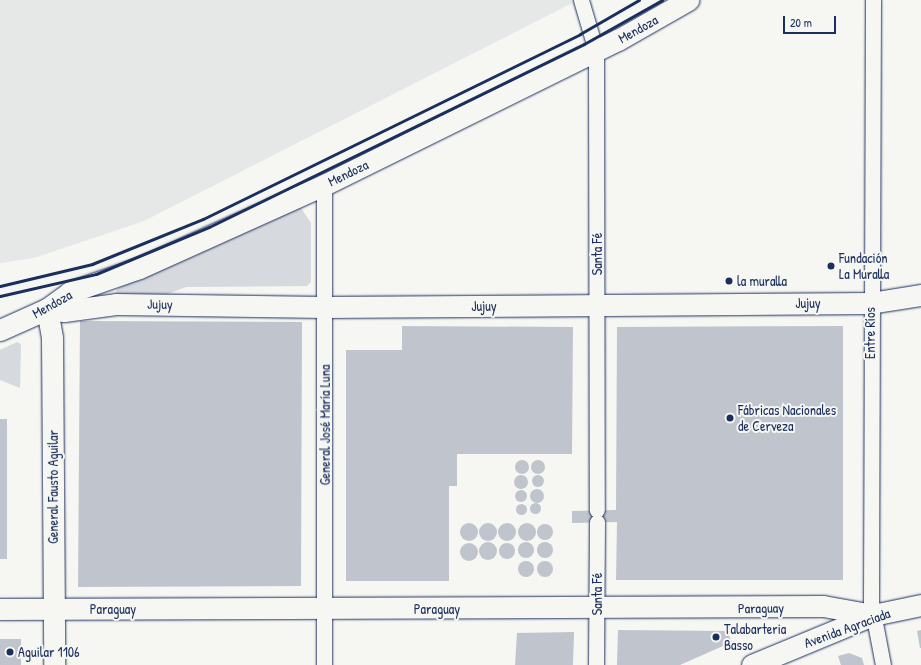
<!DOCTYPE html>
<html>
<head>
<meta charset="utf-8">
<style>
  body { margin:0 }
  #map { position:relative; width:921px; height:665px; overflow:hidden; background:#f6f6f2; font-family:"Patrick Hand",sans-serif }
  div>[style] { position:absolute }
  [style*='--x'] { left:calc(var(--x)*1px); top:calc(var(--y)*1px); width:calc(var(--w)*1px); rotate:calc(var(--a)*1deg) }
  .built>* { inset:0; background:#e6e7e7 }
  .green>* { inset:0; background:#d6d9dd }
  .building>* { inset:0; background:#c0c4cd }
  .round { border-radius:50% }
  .roads { filter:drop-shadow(0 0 1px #1b2f5e) drop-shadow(0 0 1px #1b2f5e) }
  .street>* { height:15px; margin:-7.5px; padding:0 7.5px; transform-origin:7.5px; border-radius:7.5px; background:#f6f6f2 }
  .secondary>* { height:21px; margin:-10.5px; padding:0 10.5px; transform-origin:10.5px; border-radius:10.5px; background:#f6f6f2 }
  .rail>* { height:3px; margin:-1.5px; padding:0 1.5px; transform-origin:1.5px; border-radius:1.5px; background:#1b2f5e }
  .dots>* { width:11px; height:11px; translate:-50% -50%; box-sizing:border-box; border:2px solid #f6f6f2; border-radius:50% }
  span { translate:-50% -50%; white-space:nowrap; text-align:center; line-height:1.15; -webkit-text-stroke:4px #f6f6f2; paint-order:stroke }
  .street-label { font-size:14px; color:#1b2f5e }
  .poi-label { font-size:14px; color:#1b2f5e }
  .left { translate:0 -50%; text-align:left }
  .scale { position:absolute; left:783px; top:16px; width:53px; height:18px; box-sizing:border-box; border:2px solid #1b2f5e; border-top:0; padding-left:5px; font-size:12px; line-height:14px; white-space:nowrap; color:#1b2f5e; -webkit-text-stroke:3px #f6f6f2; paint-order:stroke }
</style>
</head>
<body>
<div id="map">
  <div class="built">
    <i style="clip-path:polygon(0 0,578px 0,144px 221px,34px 258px,0 263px)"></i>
  </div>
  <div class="green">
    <i style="clip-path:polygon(295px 207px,301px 208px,311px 223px,311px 282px,307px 286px,186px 287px,165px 295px,114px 295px,118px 288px)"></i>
    <i style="clip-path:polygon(17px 342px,21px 344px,20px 388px,0 380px,0 350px)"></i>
  </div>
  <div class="building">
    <i style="clip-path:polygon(80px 321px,302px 322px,301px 586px,78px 587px)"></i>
    <i style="clip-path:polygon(402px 326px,573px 327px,572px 454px,457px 454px,457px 486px,449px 486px,449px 581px,346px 581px,346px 350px,402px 350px)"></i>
    <i style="clip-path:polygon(843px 326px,843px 580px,616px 580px,617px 522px,572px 523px,572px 511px,616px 510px,617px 327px)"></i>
    <i style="clip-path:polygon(0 419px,7px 419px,7px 559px,0 559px)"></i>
    <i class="round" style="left:515px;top:460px;width:14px;height:14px"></i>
    <i class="round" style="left:531px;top:460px;width:14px;height:14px"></i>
    <i class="round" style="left:532px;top:475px;width:12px;height:12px"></i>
    <i class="round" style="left:514px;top:475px;width:14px;height:14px"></i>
    <i class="round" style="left:530px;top:489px;width:14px;height:14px"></i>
    <i class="round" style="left:515px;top:490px;width:12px;height:12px"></i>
    <i class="round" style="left:529.5px;top:502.5px;width:11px;height:11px"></i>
    <i class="round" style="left:515.5px;top:503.5px;width:11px;height:11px"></i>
    <i class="round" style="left:460px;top:523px;width:18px;height:18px"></i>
    <i class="round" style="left:479px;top:523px;width:18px;height:18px"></i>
    <i class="round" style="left:498px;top:523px;width:18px;height:18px"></i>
    <i class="round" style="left:518px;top:523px;width:18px;height:18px"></i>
    <i class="round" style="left:537px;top:524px;width:16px;height:16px"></i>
    <i class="round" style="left:518px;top:542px;width:16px;height:16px"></i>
    <i class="round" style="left:537px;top:542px;width:16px;height:16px"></i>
    <i class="round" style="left:479px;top:542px;width:18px;height:18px"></i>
    <i class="round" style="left:499px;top:543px;width:16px;height:16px"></i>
    <i class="round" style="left:460px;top:543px;width:18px;height:18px"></i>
    <i class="round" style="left:518px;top:561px;width:16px;height:16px"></i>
    <i class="round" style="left:537px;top:561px;width:16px;height:16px"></i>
    <i style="clip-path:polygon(618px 630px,727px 631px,732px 642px,680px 665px,617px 665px)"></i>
    <i style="clip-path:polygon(921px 630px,921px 648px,920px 648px,917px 631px)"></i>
    <i style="clip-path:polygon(574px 632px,573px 665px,515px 665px,517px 633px)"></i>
    <i style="clip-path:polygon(0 639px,21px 639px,21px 665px,0 665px)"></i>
    <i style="clip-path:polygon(849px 653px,862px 658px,864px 665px,841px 665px,838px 656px)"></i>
  </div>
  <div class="roads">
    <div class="street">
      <i style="--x:581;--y:0;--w:53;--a:73.6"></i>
      <i style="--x:596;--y:51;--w:459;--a:89.9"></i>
      <i style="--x:873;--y:0;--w:602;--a:90.19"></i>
      <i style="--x:871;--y:602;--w:64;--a:79.2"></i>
      <i style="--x:324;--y:185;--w:480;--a:90"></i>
      <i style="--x:596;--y:665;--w:143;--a:-89.6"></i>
    </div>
    <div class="secondary">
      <i style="--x:47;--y:309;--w:17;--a:7"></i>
      <i style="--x:64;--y:311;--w:52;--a:-7.7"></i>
      <i style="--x:116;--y:304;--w:209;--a:0.8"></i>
      <i style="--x:325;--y:307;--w:545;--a:-0.42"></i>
      <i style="--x:870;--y:303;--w:52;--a:-8.9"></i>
      <i style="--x:47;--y:309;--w:29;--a:80"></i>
      <i style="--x:52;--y:338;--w:327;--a:89.6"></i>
      <i style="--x:0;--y:330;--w:51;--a:-24.1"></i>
      <i style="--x:47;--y:309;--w:29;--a:-36"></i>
      <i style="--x:70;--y:292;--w:73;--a:-19.2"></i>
      <i style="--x:139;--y:268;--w:203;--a:-24.2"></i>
      <i style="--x:324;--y:185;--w:328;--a:-26.3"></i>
      <i style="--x:618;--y:40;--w:81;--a:-29.7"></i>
      <i style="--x:0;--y:609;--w:823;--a:-0.21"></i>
      <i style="--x:823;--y:606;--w:51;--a:10.2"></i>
      <i style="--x:752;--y:665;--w:131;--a:-22.5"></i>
      <i style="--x:873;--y:615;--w:49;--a:-11.8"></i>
    </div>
  </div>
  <div class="rail">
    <i style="--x:0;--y:286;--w:95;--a:-13.4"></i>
    <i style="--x:92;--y:264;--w:120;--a:-22.1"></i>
    <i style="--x:203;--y:219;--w:420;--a:-26.1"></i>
    <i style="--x:580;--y:34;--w:68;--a:-30"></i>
    <i style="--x:0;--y:296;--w:98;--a:-12.9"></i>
    <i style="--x:96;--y:274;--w:122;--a:-22.6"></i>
    <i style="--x:209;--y:227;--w:417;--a:-26"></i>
    <i style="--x:584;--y:44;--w:90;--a:-29.4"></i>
  </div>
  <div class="dots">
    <i style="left:831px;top:266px;background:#1b2f5e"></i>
    <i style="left:729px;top:281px;background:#1b2f5e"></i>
    <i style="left:730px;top:418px;background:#1b2f5e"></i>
    <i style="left:716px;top:637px;background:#1b2f5e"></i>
    <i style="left:10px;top:652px;background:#1b2f5e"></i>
  </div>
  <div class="street-label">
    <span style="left:638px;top:29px;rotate:-29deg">Mendoza</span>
    <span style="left:348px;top:173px;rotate:-26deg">Mendoza</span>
    <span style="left:597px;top:254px;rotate:-90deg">Santa Fé</span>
    <span style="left:808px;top:303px">Jujuy</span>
    <span style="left:52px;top:304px;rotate:-29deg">Mendoza</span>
    <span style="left:160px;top:304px;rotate:1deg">Jujuy</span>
    <span style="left:484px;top:306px">Jujuy</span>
    <span style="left:870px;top:333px;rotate:-90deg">Entre Ríos</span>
    <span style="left:325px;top:425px;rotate:-90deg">General José María Luna</span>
    <span style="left:53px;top:487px;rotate:-90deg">General Fausto Aguilar</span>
    <span style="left:597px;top:594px;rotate:-90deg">Santa Fé</span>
    <span style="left:761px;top:608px;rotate:-1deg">Paraguay</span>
    <span style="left:113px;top:609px">Paraguay</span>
    <span style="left:437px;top:609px">Paraguay</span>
    <span style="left:847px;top:628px;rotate:-20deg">Avenida Agraciada</span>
  </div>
  <div class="poi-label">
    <span class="left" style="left:839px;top:266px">Fundación<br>La Muralla</span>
    <span class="left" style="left:737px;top:281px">la muralla</span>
    <span class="left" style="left:738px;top:418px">Fábricas Nacionales<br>de Cerveza</span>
    <span class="left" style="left:724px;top:637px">Talabarteria<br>Basso</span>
    <span class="left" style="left:18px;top:652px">Aguilar 1106</span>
  </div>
  <div class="scale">20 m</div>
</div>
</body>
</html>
